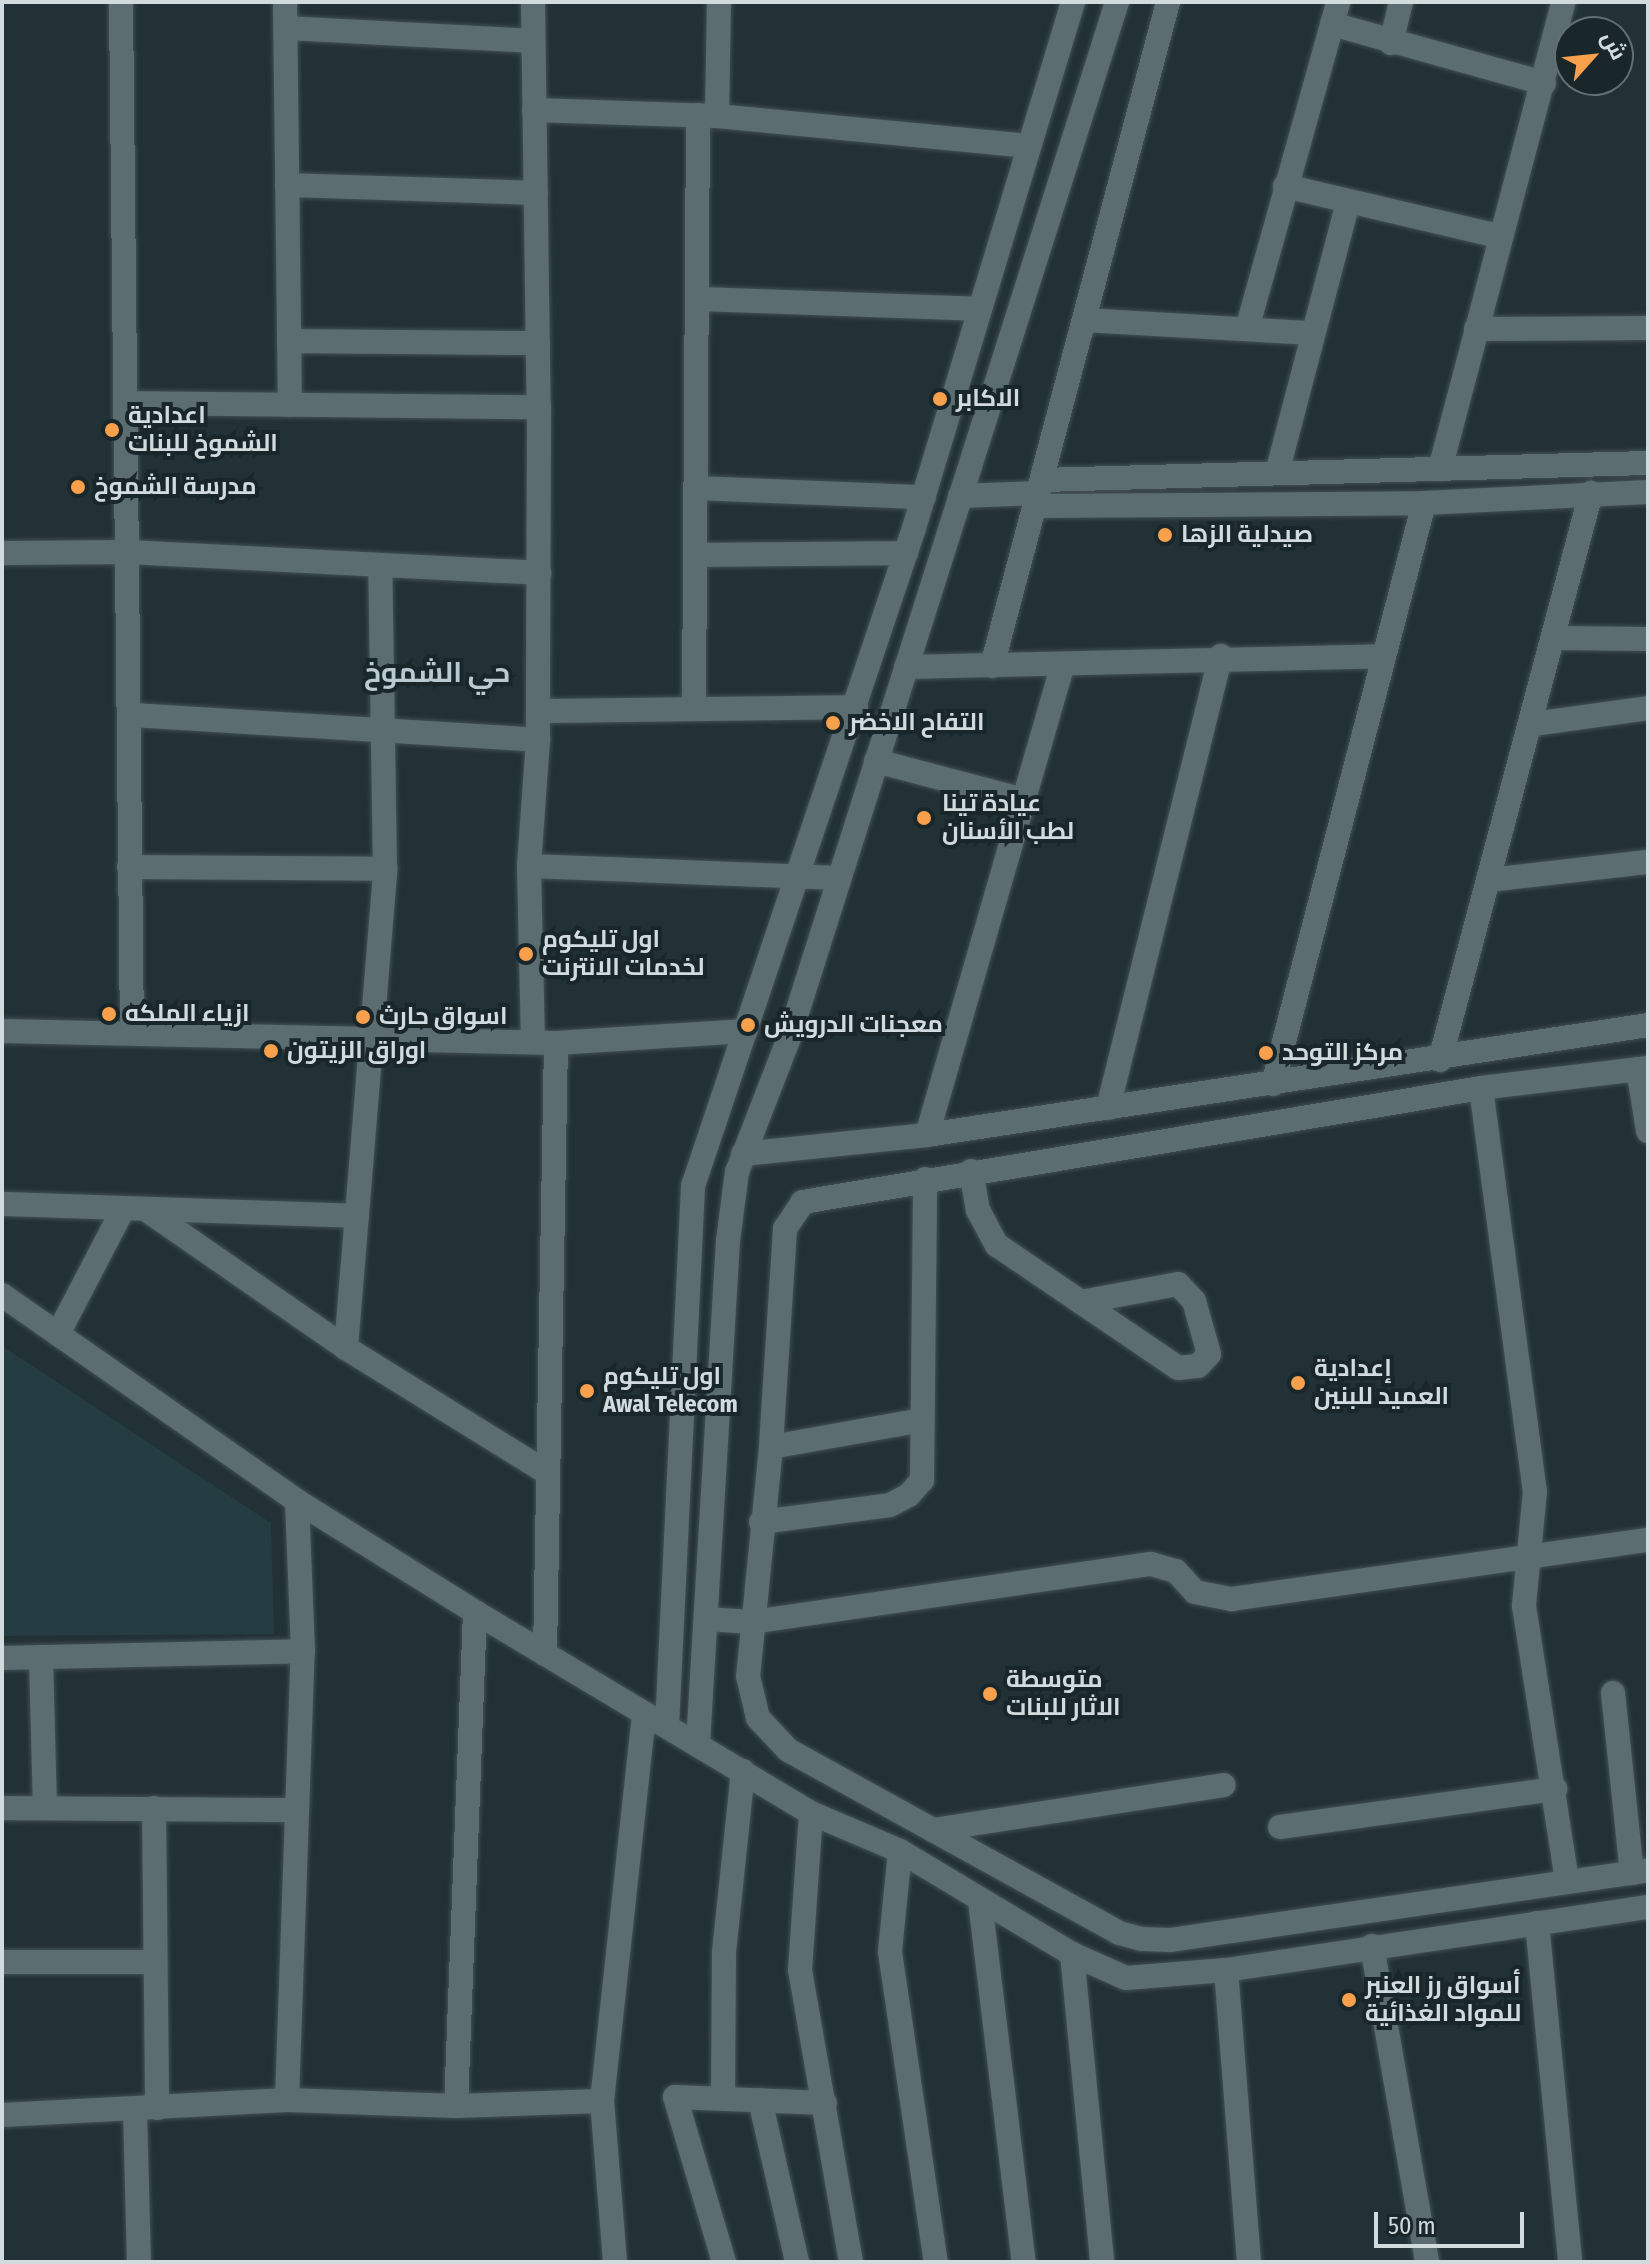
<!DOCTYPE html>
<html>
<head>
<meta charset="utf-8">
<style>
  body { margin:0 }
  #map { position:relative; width:1650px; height:2264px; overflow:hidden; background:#223135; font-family:"Fira Sans Condensed",Cairo,sans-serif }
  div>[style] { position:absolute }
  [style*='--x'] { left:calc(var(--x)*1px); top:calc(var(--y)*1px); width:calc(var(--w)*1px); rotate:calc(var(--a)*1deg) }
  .built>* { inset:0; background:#243c42 }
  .roads { filter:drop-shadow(0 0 2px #424f53) drop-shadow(0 0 2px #424f53) }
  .minor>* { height:24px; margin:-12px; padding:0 12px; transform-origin:12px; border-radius:12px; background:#5c6d71 }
  .dots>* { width:22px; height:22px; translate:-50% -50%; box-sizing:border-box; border:4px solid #19272b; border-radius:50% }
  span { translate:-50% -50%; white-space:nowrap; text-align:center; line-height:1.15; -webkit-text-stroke:8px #19272b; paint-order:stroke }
  .poi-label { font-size:24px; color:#d1dadd; font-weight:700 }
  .left { translate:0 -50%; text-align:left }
  .quarter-label { font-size:28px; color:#b9cbd1; font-weight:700 }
  .frame { position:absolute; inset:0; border:4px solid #d1dadd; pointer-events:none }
  .north { position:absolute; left:1554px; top:16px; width:80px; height:80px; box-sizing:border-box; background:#19272b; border:2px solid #636f72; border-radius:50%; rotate:63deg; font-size:22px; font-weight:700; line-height:32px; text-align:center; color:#d1dadd }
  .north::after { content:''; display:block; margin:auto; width:28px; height:36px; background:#f8a04b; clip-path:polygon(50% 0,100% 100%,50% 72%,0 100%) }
  .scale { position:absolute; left:1374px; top:2212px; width:150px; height:36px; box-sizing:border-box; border:4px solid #d1dadd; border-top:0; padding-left:10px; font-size:24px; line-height:28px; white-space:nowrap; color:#d1dadd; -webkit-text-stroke:6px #19272b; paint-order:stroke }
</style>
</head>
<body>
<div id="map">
  <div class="built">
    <i style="clip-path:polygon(2px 1346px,271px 1523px,274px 1634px,2px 1636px)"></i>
  </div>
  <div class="roads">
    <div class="minor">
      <i style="--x:121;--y:2;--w:1031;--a:89.39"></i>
      <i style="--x:285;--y:2;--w:403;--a:89.3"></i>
      <i style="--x:533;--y:2;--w:405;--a:89.2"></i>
      <i style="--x:539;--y:407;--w:333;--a:90.2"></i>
      <i style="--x:538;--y:740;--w:126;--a:94.1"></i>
      <i style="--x:529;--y:866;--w:175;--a:88.7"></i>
      <i style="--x:1332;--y:24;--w:220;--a:15.6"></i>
      <i style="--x:286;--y:28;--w:247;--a:3"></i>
      <i style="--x:1391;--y:43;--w:42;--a:-76.3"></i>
      <i style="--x:534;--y:110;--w:183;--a:1.9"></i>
      <i style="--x:717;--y:116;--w:313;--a:5.5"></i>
      <i style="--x:717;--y:116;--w:114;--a:-89"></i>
      <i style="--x:287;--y:185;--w:249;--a:1.8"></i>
      <i style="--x:1285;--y:186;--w:220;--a:13.2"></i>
      <i style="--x:697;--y:299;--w:283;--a:2"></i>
      <i style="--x:1084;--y:320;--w:228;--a:3.3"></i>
      <i style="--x:1247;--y:329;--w:339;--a:-74.4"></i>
      <i style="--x:1476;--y:329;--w:172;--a:-0.3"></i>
      <i style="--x:289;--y:341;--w:249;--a:0.5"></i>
      <i style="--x:126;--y:403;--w:413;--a:0.6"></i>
      <i style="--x:1440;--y:469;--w:483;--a:-75.2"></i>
      <i style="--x:1277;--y:473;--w:280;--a:-75.3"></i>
      <i style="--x:1042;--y:480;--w:606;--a:-1.61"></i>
      <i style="--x:696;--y:488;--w:228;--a:2.3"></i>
      <i style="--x:960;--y:496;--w:79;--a:-2.2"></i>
      <i style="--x:1035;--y:506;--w:389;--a:-0.4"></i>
      <i style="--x:1424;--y:503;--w:224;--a:-2.8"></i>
      <i style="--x:2;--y:553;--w:126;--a:-0.5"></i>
      <i style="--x:128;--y:552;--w:412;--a:2.9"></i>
      <i style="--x:695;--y:555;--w:211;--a:-0.5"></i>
      <i style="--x:1555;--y:638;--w:93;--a:0.6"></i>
      <i style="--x:992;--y:666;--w:687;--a:-75.15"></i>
      <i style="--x:906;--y:667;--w:477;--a:-1.3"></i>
      <i style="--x:694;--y:705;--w:590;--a:-89.61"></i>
      <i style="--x:538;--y:711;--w:318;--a:-0.7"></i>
      <i style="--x:132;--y:715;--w:407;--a:3.5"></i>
      <i style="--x:1533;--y:724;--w:116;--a:-7.9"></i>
      <i style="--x:876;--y:761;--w:153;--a:14.8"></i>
      <i style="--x:529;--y:866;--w:310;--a:2.2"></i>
      <i style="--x:129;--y:867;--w:256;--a:0.4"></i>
      <i style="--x:1489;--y:880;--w:160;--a:-6.5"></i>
      <i style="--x:2;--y:1031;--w:554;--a:1.24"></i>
      <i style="--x:556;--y:1043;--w:190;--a:-3.6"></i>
      <i style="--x:1440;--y:1060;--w:587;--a:-75.09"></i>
      <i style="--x:1648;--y:1068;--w:168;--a:173.2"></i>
      <i style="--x:1481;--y:1088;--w:688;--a:170.46"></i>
      <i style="--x:803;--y:1202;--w:32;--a:124"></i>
      <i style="--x:785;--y:1229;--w:218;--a:93.7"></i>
      <i style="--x:771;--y:1447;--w:230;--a:95.7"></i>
      <i style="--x:748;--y:1676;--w:43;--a:76.6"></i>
      <i style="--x:758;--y:1718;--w:44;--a:46.8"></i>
      <i style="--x:788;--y:1750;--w:378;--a:28.9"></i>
      <i style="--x:1119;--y:1933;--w:24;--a:15"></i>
      <i style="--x:1142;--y:1939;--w:29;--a:2"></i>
      <i style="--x:1171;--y:1940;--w:482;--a:-8.3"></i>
      <i style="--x:1638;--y:1069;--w:63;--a:80.8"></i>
      <i style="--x:1273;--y:1084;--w:600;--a:-75.43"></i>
      <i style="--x:1481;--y:1088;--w:407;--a:82.4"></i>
      <i style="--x:1535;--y:1491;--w:116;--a:95.5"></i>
      <i style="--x:1524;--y:1606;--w:279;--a:81.1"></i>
      <i style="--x:1108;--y:1108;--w:466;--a:-76"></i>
      <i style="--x:927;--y:1135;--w:490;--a:-73.9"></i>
      <i style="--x:743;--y:1154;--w:185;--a:-5.9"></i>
      <i style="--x:927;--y:1135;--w:729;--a:-8.67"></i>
      <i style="--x:971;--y:1171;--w:40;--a:80"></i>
      <i style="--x:978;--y:1210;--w:40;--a:62"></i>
      <i style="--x:997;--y:1245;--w:102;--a:34.2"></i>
      <i style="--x:1081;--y:1302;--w:117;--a:34.2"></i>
      <i style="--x:1178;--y:1368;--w:20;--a:-6"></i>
      <i style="--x:1198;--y:1366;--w:16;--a:-47"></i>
      <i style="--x:1209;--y:1354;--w:55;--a:-105.8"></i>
      <i style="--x:1194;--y:1301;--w:23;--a:-133"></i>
      <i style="--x:1178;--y:1284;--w:99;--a:169.5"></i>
      <i style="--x:2;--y:1204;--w:355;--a:1.9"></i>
      <i style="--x:148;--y:1211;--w:241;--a:34.7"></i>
      <i style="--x:346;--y:1348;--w:235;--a:31.8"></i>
      <i style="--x:2;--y:1295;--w:360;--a:34.9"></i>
      <i style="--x:297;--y:1501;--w:210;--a:31.9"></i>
      <i style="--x:475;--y:1612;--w:392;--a:30.9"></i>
      <i style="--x:811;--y:1813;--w:97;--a:23.1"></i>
      <i style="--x:900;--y:1851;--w:200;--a:30.9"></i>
      <i style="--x:1072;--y:1954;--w:59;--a:24"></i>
      <i style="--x:1126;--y:1978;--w:100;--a:-4.6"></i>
      <i style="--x:1226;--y:1970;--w:427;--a:-8.5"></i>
      <i style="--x:58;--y:1334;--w:141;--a:-62.5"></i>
      <i style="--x:346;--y:1348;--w:481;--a:-85.3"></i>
      <i style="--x:385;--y:869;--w:302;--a:-90.9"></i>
      <i style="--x:771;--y:1447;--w:153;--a:-10.1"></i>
      <i style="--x:761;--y:1522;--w:130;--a:-7.5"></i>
      <i style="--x:890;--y:1505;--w:21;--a:-28"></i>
      <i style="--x:909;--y:1495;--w:20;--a:-49"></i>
      <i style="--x:922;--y:1480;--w:301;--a:-89.4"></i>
      <i style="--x:706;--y:1619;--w:46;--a:3.7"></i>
      <i style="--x:752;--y:1622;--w:403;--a:-8.3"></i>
      <i style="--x:1151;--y:1564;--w:26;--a:16"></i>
      <i style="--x:1176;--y:1571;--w:28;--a:48"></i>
      <i style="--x:1195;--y:1592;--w:38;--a:11"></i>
      <i style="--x:1232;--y:1599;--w:420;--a:-8.1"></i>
      <i style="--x:545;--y:1654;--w:611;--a:-88.97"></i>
      <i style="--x:41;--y:1657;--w:151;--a:88.5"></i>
      <i style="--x:2;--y:1658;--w:301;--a:-1.3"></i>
      <i style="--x:1613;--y:1693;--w:181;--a:84"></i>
      <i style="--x:667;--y:1726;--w:541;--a:-87.24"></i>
      <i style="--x:693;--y:1186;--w:694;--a:-71.43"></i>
      <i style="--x:914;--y:528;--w:550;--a:-73.18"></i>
      <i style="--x:698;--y:1744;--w:504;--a:-86.59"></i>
      <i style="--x:728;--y:1241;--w:70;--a:-82.6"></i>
      <i style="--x:737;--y:1172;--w:144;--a:-68.8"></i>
      <i style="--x:789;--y:1038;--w:1087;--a:-72.43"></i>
      <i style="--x:2;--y:1808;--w:295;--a:0.4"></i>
      <i style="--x:154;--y:1808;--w:300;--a:89.4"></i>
      <i style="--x:811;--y:1813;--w:157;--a:94"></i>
      <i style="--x:800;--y:1970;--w:296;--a:80.1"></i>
      <i style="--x:1280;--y:1827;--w:278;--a:-7.9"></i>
      <i style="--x:933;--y:1830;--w:294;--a:-8.8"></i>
      <i style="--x:900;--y:1851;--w:101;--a:95.7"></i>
      <i style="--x:890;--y:1952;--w:313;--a:81.6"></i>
      <i style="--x:980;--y:1901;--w:364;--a:83.1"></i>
      <i style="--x:1537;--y:1923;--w:341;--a:84.4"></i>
      <i style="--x:1372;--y:1946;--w:321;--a:80.1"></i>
      <i style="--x:1072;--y:1954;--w:309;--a:84.4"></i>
      <i style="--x:2;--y:1962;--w:151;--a:0"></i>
      <i style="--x:1226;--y:1970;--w:293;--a:85.5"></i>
      <i style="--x:723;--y:2097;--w:145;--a:-89.6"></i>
      <i style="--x:724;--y:1952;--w:182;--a:-84"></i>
      <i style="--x:287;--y:2100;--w:449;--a:-88"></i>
      <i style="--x:303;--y:1651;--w:150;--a:-92.3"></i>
      <i style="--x:760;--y:2100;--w:166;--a:77.1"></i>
      <i style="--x:456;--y:2106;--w:494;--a:-87.8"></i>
      <i style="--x:135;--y:2111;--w:151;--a:88.5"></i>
      <i style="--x:2;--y:2115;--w:285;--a:-3"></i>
      <i style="--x:287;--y:2100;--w:169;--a:2"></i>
      <i style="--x:456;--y:2106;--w:146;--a:-2"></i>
      <i style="--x:615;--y:2262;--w:162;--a:-94.6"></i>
      <i style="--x:602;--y:2101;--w:390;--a:-83.8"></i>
      <i style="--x:724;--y:2262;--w:172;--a:-106.5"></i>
      <i style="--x:675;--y:2097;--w:150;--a:2.3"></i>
    </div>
  </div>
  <div class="dots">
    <i style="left:940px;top:399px;background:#f8a04b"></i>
    <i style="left:112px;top:430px;background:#f8a04b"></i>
    <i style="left:78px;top:487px;background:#f8a04b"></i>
    <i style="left:1165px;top:535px;background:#f8a04b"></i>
    <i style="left:833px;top:723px;background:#f8a04b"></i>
    <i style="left:924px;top:818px;background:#f8a04b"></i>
    <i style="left:526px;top:954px;background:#f8a04b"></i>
    <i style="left:109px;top:1014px;background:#f8a04b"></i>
    <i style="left:363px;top:1017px;background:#f8a04b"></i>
    <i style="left:748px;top:1025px;background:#f8a04b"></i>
    <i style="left:271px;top:1051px;background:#f8a04b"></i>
    <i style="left:1266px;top:1053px;background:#f8a04b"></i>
    <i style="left:1298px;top:1383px;background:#f8a04b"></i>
    <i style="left:587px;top:1391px;background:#f8a04b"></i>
    <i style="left:990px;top:1694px;background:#f8a04b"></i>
    <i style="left:1349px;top:2000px;background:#f8a04b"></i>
  </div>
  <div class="poi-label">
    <span class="left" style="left:956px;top:399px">الاكابر</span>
    <span class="left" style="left:128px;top:430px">اعدادية<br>الشموخ للبنات</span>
    <span class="left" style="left:94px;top:487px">مدرسة الشموخ</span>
    <span class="left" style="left:1181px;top:535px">صيدلية الزها</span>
    <span class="left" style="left:849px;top:723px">التفاح الاخضر</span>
    <span class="left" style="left:942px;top:818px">عيادة تينا<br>لطب الأسنان</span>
    <span class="left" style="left:542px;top:954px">اول تليكوم<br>لخدمات الانترنت</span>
    <span class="left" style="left:125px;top:1014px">ازياء الملكه</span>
    <span class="left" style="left:379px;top:1017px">اسواق حارث</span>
    <span class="left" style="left:764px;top:1025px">معجنات الدرويش</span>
    <span class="left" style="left:287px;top:1051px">اوراق الزيتون</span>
    <span class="left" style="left:1282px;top:1053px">مركز التوحد</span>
    <span class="left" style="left:1314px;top:1383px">إعدادية<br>العميد للبنين</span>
    <span class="left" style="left:603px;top:1391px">اول تليكوم<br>Awal Telecom</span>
    <span class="left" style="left:1006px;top:1694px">متوسطة<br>الاثار للبنات</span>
    <span class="left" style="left:1365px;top:2000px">أسواق رز العنبر<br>للمواد الغذائية</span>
  </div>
  <div class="quarter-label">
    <span style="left:437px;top:673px">حي الشموخ</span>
  </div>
  <div class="frame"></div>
  <div class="north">ش</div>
  <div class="scale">50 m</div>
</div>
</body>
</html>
